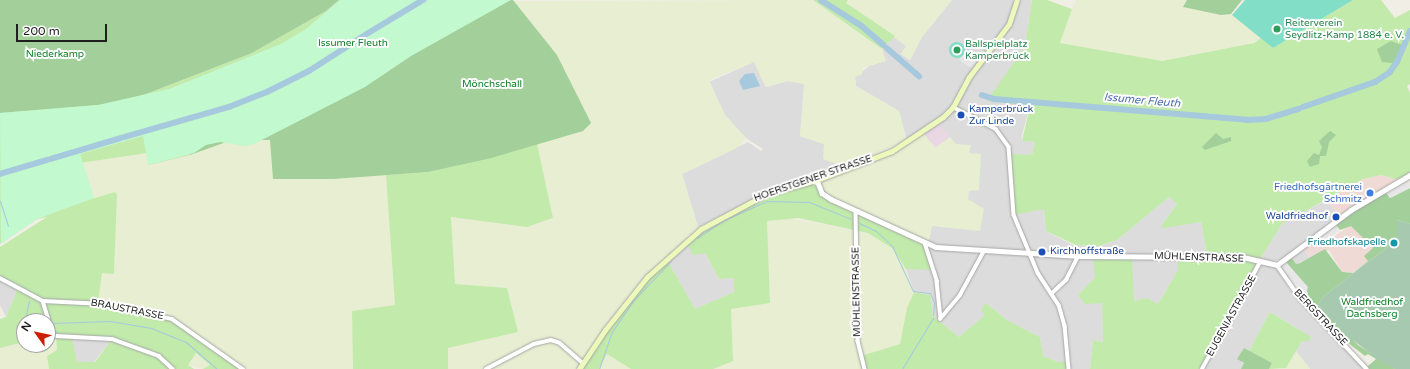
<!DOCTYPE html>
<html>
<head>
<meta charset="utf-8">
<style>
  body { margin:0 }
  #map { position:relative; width:1410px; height:369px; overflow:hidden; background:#f0eee5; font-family:"Varela Round",sans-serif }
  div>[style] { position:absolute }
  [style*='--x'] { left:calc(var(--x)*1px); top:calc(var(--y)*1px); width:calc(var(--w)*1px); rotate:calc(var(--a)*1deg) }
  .residential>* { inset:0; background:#dddcdc }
  .commercial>* { inset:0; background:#f0dad5 }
  .industrial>* { inset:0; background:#e9d7e3 }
  .farmland>* { inset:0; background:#e8eed1 }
  .grass>* { inset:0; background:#c1eaab }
  .forest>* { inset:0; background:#a2cf9a }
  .cemetery>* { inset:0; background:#a6c9b0 }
  .park>* { inset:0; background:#c3f9cf }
  .pitch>* { inset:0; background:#83dec8 }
  .round { border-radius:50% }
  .parking>* { inset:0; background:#e7e7e7 }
  .water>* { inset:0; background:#a6c9dd }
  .stream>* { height:1px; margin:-0.5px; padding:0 0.5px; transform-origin:0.5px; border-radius:0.5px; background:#a6c9dd }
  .river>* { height:5.5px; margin:-2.75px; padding:0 2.75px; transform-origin:2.75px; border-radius:2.75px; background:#a6c9dd }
  .roads { filter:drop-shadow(0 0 1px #a6a6a6) drop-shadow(0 0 1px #a6a6a6) }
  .minor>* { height:3.5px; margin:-1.75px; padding:0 1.75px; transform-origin:1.75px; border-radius:1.75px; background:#fff }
  .tertiary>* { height:4.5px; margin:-2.25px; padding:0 2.25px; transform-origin:2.25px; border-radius:2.25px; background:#fff }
  .secondary>* { height:5px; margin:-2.5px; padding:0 2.5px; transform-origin:2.5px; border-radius:2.5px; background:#edf9ba }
  .dots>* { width:11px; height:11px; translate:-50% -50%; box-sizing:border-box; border:2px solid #fff; border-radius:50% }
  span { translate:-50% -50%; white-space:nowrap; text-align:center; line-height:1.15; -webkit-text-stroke:4px #fff; paint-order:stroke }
  .leisure-label { font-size:10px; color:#27864d }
  .left { translate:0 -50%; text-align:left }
  .park-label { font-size:10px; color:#0c7e26 }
  .transit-label { font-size:10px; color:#164399 }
  .right { translate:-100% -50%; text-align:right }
  .street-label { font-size:10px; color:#1f1f1f }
  .shop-label { font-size:10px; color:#366cbe }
  .culture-label { font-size:10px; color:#0d838f }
  .water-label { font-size:11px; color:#4b6faf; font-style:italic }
  .north { position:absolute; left:16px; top:313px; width:40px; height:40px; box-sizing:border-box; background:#fff; border:1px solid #a5a5a5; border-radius:50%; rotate:303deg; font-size:11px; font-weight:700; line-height:16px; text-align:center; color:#1f1f1f }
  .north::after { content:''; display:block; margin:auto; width:14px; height:18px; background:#cd1e01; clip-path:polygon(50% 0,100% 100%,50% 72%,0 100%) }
  .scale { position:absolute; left:16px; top:24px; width:91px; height:18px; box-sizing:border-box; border:2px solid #1f1f1f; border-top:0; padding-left:5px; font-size:12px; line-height:14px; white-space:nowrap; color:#1f1f1f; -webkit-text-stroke:3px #fff; paint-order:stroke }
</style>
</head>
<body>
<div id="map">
  <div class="residential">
    <i style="clip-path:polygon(952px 0,1032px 0,1025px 46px,988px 101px,1030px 105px,1022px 135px,1022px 141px,1035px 142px,1032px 155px,1011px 155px,1012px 178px,1044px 209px,1046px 231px,1073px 245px,1100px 246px,1117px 240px,1169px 197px,1177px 204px,1161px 226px,1201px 222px,1207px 255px,1178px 270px,1158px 304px,1147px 298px,1134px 301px,1095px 277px,1078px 295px,1102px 303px,1103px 342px,1093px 340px,1090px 369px,1069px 369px,1069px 362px,1058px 362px,1043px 356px,1040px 337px,1007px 320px,986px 303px,986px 315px,959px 337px,933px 316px,930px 295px,914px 292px,906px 269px,934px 269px,928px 244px,932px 226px,968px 199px,969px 153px,955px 144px,907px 141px,899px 111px,856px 86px,855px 77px,872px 64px,885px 61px,882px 49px,895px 36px,906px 46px,901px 54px,910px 60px,922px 37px)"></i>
    <i style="clip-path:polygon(754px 62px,766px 87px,788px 81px,805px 84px,800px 136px,824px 144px,845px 167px,776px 188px,698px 227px,682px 174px,748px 142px,761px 151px,763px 149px,746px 138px,725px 115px,709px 82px)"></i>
    <i style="clip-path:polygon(1326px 200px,1339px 216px,1282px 259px,1271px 262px,1260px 259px,1282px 224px)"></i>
    <i style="clip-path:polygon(690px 238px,705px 253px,719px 279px,734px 278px,734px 292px,695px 309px,666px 258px)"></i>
    <i style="clip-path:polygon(1302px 248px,1310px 258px,1296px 264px,1291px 257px)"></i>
    <i style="clip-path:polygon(1261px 264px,1276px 268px,1290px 290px,1365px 369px,1310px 369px,1296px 351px,1302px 341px,1300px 330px,1270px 312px,1249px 351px,1244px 348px,1238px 359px,1244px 364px,1241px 369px,1204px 369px)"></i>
    <i style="clip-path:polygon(0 278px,18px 288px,6px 317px,0 305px)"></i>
    <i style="clip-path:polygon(71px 338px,112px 339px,94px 362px,77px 362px)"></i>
  </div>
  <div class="commercial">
    <i style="clip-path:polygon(1381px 175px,1399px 180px,1339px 216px,1325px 200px,1363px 179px)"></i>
    <i style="clip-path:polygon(1351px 225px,1373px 248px,1368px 261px,1352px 273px,1342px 272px,1329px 250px,1310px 258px,1302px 248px,1311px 241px,1318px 247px)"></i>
  </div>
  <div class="industrial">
    <i style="clip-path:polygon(938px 123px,950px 137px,935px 148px,924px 133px)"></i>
  </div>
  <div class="farmland">
    <i style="clip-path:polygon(813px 0,882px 49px,886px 61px,863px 68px,862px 74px,855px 77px,856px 86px,899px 111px,906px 140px,845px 167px,823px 159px,824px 144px,800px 136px,804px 84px,788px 81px,766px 87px,754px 62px,709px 80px,725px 115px,746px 138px,741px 145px,729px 152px,682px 174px,698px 227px,635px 287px,597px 337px,579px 369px,448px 369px,448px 348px,518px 331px,507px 288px,455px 284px,451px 217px,527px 227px,553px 219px,537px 144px,553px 139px,573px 87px,557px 55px,514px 1px)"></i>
    <i style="clip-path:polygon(848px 0,952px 0,922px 37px,910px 60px,901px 54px,906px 46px,846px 3px)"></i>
    <i style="clip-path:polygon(1076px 0,1187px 0,1183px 7px,1230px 13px,1261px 38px,1249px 44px,1162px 61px,1060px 43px)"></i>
    <i style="clip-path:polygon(922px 131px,935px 148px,950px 137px,956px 144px,971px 145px,969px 153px,981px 154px,979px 190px,969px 191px,968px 199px,984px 209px,980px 231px,932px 226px,928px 244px,880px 220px,856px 213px,822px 193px,817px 180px,892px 151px)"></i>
    <i style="clip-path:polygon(232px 140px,270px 140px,274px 179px,386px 175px,395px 305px,352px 311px,353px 369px,244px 369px,98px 303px,102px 273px,114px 274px,117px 194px,85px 201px,80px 163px,147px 153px,173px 159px)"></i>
    <i style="clip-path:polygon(784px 217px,868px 233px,892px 248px,906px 269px,914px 292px,907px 308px,900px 344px,861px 356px,865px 369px,713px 369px,733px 361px,731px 309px,770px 303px,767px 221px)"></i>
    <i style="clip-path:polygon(52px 331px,56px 336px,57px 350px,47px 356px,49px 369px,0 369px,0 348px,24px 342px,24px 345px,48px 345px,48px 333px)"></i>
    <i style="clip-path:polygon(1296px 351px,1310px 369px,1278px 369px,1286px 368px)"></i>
    <i style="clip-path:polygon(196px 353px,210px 365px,203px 369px,188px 365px)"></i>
    <i style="clip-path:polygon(607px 354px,631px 369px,599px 369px)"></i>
  </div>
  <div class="grass">
    <i style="clip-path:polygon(evenodd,339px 0,498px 0,178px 121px,190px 155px,149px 165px,147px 153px,80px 163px,85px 201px,115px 192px,117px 194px,114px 274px,102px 273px,98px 303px,172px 319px,243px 369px,203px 369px,210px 365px,196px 353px,188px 365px,194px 369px,175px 369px,166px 360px,173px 369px,49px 369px,47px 356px,57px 350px,56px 336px,52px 331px,48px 333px,48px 321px,24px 321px,24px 342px,0 348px,0 319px,6px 317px,18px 288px,0 278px,0 247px,47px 217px,37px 219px,0 244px,0 113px,146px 94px,252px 53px,326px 11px,339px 0,72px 338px,112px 339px,95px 362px,77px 362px,72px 338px)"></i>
    <i style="clip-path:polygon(813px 0,848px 0,846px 3px,895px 36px,882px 49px)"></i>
    <i style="clip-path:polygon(1032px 0,1047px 0,1072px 9px,1060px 43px,1162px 61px,1254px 43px,1261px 38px,1273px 48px,1353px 0,1381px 0,1395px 18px,1410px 10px,1410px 84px,1407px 86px,1410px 93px,1410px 172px,1399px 180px,1381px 175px,1363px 179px,1289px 220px,1282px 224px,1260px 259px,1207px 255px,1201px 222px,1163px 228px,1161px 226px,1177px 204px,1169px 197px,1117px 240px,1099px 246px,1076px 245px,1046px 231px,1044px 209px,1014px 215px,1011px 154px,1032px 155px,1035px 142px,1022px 141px,1030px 106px,987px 101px,1025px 46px)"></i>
    <i style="clip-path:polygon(537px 144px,553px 218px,527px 227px,451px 217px,455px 284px,507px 288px,518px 332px,448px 348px,448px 369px,353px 369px,352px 311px,395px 305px,386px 175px,428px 172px)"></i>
    <i style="clip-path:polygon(817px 180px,831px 199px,925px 243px,934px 270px,906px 269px,892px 248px,868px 233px,798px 218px,767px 221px,770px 303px,731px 309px,733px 361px,713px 369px,631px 369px,607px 354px,599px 369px,578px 369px,605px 330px,666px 258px,695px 309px,734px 292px,734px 278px,719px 279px,705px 253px,693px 255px,686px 241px,750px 201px)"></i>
    <i style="clip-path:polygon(1093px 256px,1132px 256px,1134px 301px,1147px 298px,1158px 304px,1178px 270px,1178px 258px,1242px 259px,1258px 264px,1199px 369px,1090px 369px,1093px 340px,1103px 342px,1102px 303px,1085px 304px,1078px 295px,1095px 277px)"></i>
    <i style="clip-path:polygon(914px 292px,930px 295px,933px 316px,959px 337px,985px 315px,981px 310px,986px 303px,1007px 320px,1040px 337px,1043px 356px,1058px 362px,1067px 362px,1067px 369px,865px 369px,861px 356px,900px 344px,907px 308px)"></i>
    <i style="clip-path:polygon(1270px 312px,1311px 337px,1309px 341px,1302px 341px,1286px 368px,1269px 369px,1272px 363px,1249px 351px)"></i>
  </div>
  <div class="forest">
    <i style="clip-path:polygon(0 0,339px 0,326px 11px,252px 53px,146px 94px,109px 104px,0 113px)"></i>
    <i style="clip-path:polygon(498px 0,513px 0,557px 55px,591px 123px,583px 131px,491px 158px,428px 172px,333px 179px,273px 179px,270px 140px,232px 140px,190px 155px,178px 121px)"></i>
    <i style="clip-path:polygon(1187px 0,1242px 0,1231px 14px,1221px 15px,1183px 7px)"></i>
    <i style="clip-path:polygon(1391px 41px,1405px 46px,1393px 63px,1382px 62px,1377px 49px)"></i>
    <i style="clip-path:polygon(1330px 131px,1336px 135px,1329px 142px,1326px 156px,1320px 156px,1319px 164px,1310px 167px,1307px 161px,1314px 153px,1319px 155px,1322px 147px,1319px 141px)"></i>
    <i style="clip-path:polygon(1216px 133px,1223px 139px,1231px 137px,1231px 141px,1205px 150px,1202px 147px)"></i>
    <i style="clip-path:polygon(1410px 188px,1410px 224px,1397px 220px,1397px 240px,1324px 296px,1318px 305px,1358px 345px,1395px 369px,1369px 369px,1367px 367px,1376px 359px,1368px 354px,1365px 356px,1338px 335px,1305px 298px,1308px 293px,1286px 262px,1291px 257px,1296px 264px,1300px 263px,1325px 249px,1342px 272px,1353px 273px,1368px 261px,1364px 256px,1373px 248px,1351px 226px,1340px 230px,1335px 224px,1386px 192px,1390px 198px)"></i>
    <i style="clip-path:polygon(1244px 348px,1272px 363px,1269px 369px,1241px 369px,1244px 363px,1237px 359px)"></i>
  </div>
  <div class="cemetery">
    <i style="clip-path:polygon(1397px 220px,1410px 224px,1410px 369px,1395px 369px,1382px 362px,1346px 335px,1318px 305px,1324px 296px,1397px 240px)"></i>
  </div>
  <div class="park">
    <i style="clip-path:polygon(340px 0,511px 0,411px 56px,365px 87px,254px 144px,244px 146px,220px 142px,206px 145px,194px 153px,148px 165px,143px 136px,80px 154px,94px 198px,37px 219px,1px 244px,0 113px,98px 105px,169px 89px,281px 44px,306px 29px)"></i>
  </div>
  <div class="pitch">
    <i style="clip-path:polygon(1245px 0,1353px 0,1273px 48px,1232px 15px)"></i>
    <i class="round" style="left:949px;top:42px;width:16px;height:16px"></i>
  </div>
  <div class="parking">
    <i style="clip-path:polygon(973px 52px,980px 57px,971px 68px,959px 60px,963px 55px,968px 59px)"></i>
    <i style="clip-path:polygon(1409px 179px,1410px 188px,1390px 198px,1386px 192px)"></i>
    <i style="clip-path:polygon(1335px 224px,1340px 230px,1317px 247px,1313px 241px)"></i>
    <i style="clip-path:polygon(1286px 262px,1308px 287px,1305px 298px,1305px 294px,1290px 278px,1288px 280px,1280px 266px)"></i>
  </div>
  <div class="water">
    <i style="clip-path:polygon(754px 73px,760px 86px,743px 90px,739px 81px,745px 74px)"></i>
  </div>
  <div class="stream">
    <i style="--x:0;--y:201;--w:26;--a:72"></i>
    <i style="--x:859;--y:223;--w:19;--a:25"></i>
    <i style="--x:876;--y:231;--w:22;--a:43"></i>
    <i style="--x:892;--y:246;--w:50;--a:65"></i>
    <i style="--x:913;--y:291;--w:17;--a:7"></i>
    <i style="--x:930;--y:293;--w:10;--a:66"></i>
    <i style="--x:934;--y:302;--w:13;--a:94"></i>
    <i style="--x:697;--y:238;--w:32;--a:-34"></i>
    <i style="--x:724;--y:220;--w:47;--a:-23.8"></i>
    <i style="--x:767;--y:201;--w:42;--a:1.4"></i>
    <i style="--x:809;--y:202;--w:45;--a:22"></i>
    <i style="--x:52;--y:323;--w:58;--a:-2"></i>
    <i style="--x:110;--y:321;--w:42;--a:9.7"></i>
    <i style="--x:151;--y:328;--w:38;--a:22"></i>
    <i style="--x:186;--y:342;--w:41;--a:41.1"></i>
    <i style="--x:24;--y:324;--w:24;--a:-78"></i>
    <i style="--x:599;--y:369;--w:39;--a:-71"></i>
    <i style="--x:612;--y:332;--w:36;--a:-56"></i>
    <i style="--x:632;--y:302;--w:57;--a:-46.4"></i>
    <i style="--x:902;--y:369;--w:60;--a:-58.7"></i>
  </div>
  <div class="river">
    <i style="--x:821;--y:0;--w:49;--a:32.4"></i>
    <i style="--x:862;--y:26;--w:28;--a:41"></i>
    <i style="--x:365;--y:35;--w:68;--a:-31.1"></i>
    <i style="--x:887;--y:48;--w:43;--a:41.2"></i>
    <i style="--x:982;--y:95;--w:13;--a:18"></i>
    <i style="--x:994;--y:99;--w:254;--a:4.7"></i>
    <i style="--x:1247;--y:120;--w:19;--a:-3"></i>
    <i style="--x:1266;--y:119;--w:34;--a:-17"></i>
    <i style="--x:1303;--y:107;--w:76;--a:-19.1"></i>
    <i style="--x:1375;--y:82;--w:17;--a:-33"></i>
    <i style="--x:1389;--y:73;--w:14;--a:-54"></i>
    <i style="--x:1397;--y:62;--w:33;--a:-67"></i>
    <i style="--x:125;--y:137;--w:108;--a:-16.1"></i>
    <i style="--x:229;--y:107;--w:41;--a:-21.5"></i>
    <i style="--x:267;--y:92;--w:47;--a:-26.6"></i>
    <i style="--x:309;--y:71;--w:63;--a:-32.7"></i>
    <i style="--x:51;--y:159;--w:73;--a:-16.7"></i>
    <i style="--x:0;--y:174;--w:49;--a:-16.6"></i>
  </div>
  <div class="roads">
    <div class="minor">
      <i style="--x:953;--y:107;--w:48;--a:27.1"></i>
      <i style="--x:996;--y:129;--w:22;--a:54"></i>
      <i style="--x:1009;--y:147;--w:68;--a:85.8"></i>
      <i style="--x:1014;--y:215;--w:63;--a:67.5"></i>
      <i style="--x:1038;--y:273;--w:38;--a:57"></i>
      <i style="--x:1059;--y:305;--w:22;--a:74"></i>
      <i style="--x:1065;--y:326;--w:43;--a:84.7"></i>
      <i style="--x:856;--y:213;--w:128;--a:89.1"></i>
      <i style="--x:858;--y:341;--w:29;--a:76"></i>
      <i style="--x:925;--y:243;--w:40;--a:72"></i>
      <i style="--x:937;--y:281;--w:36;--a:84"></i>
      <i style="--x:1277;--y:265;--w:42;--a:54.8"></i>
      <i style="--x:1301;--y:299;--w:96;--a:46.7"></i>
      <i style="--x:0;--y:278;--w:49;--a:28.1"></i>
      <i style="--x:43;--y:301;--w:61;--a:2.8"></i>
      <i style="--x:104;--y:304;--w:70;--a:12.4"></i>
      <i style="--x:172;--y:319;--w:87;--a:35.2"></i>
      <i style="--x:1051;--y:294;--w:21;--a:-43"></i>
      <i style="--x:1066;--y:280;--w:27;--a:-63"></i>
      <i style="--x:43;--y:301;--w:31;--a:73"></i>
      <i style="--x:52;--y:331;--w:6;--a:51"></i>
      <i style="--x:56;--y:336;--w:56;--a:3.1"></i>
      <i style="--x:112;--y:339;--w:50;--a:19.9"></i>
      <i style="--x:159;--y:356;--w:19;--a:43"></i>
      <i style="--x:940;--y:319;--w:31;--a:-50"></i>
      <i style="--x:960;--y:295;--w:50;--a:-61.4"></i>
      <i style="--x:486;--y:369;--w:54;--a:-27.5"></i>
      <i style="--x:534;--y:344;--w:17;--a:-13"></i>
      <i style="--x:551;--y:340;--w:9;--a:18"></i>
      <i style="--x:560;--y:343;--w:30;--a:41"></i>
      <i style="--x:1202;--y:369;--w:122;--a:-61.5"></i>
    </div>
    <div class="tertiary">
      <i style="--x:817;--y:180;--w:14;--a:69"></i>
      <i style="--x:822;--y:193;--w:11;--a:34"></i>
      <i style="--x:831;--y:199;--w:115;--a:24.6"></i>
      <i style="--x:936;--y:247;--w:144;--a:3.6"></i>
      <i style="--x:1080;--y:256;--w:163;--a:0.4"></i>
      <i style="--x:1243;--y:257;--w:35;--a:13"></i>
      <i style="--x:1277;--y:265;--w:92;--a:-36.6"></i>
      <i style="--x:1351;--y:210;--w:69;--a:-30.7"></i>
    </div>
    <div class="secondary">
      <i style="--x:579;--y:369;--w:47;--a:-56.3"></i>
      <i style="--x:605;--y:330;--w:68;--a:-51.6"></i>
      <i style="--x:647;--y:277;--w:72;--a:-41.6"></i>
      <i style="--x:701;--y:229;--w:76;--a:-28.2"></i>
      <i style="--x:768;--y:193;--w:51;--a:-14.9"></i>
      <i style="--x:817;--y:180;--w:80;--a:-21.1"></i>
      <i style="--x:892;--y:151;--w:61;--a:-33.7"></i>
      <i style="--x:943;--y:117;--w:14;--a:-45"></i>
      <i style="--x:953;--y:107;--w:34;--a:-62"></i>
      <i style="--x:969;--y:77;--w:66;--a:-53"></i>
      <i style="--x:1009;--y:24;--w:25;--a:-72"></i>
    </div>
  </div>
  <div class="dots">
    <i style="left:1277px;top:29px;background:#2e9e5b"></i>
    <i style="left:957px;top:50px;background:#2e9e5b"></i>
    <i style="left:961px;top:115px;background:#1a4fb4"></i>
    <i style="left:1370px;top:193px;background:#3f7fe0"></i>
    <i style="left:1336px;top:217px;background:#1a4fb4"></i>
    <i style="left:1394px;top:243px;background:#0f9aa8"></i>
    <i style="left:1042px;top:252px;background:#1a4fb4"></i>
  </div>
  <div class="leisure-label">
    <span class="left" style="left:1285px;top:29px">Reiterverein<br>Seydlitz-Kamp 1884 e. V.</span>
    <span class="left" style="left:965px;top:50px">Ballspielplatz<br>Kamperbrück</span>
  </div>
  <div class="park-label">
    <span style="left:353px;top:44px">Issumer Fleuth</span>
    <span style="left:55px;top:55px">Niederkamp</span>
    <span style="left:492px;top:85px">Mönchschall</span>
    <span style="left:1372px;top:308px">Waldfriedhof<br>Dachsberg</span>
  </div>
  <div class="transit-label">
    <span class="left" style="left:969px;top:115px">Kamperbrück<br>Zur Linde</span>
    <span class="right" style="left:1328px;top:217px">Waldfriedhof</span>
    <span class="left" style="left:1050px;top:252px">Kirchhoffstraße</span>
  </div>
  <div class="street-label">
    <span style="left:813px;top:179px;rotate:-19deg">HOERSTGENER STRASSE</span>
    <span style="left:1199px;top:258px;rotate:2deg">MÜHLENSTRASSE</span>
    <span style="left:857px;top:292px;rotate:-91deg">MÜHLENSTRASSE</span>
    <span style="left:127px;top:310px;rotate:11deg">BRAUSTRASSE</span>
    <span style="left:1232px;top:316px;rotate:-61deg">EUGENIASTRASSE</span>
    <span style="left:1320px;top:318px;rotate:47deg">BERGSTRASSE</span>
  </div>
  <div class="shop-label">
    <span class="right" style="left:1362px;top:193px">Friedhofsgärtnerei<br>Schmitz</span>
  </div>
  <div class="culture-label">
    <span class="right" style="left:1386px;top:243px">Friedhofskapelle</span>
  </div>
  <div class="water-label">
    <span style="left:1142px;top:101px;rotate:5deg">Issumer Fleuth</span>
  </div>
  <div class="north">N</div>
  <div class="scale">200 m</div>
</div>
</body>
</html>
